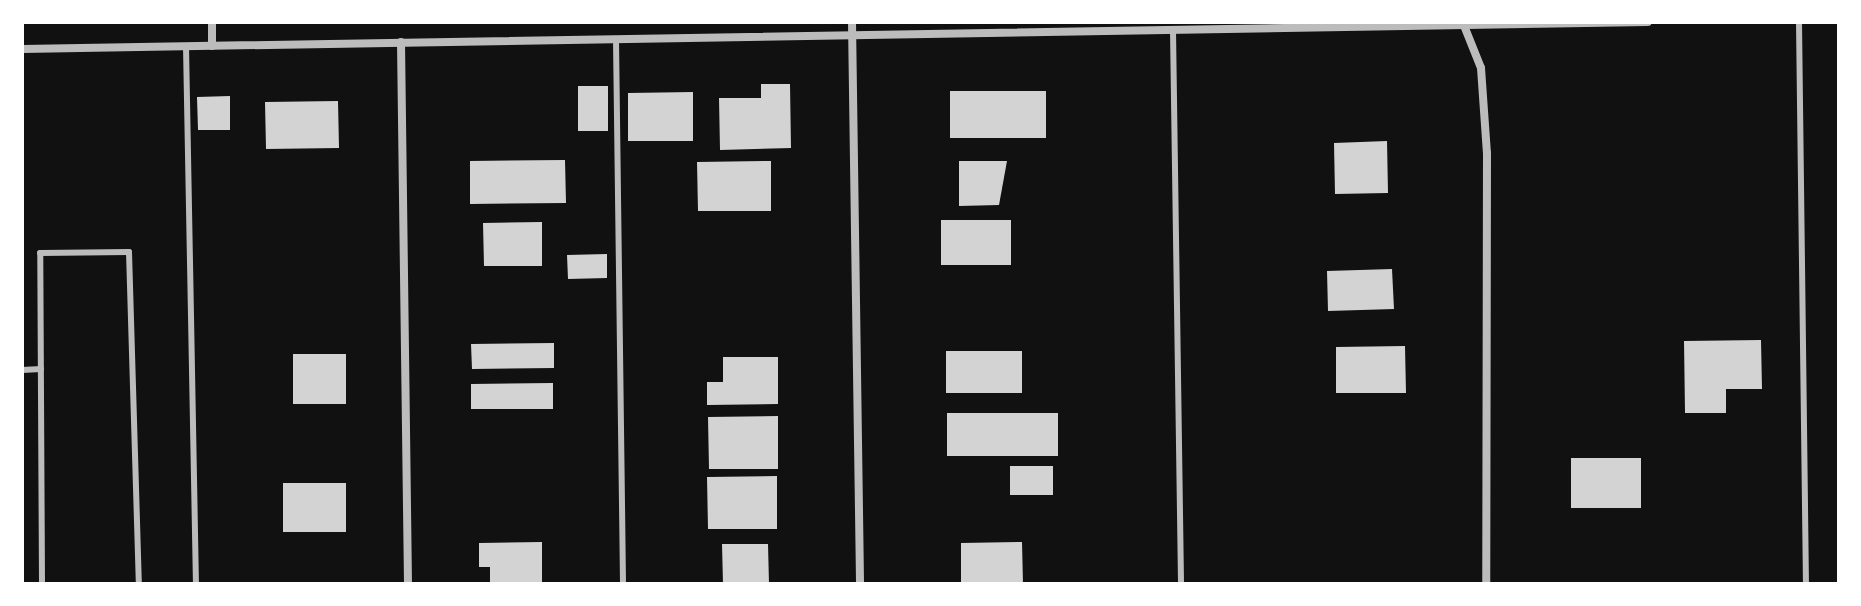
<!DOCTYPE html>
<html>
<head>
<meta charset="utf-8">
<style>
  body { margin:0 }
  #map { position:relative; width:1861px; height:606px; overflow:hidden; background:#111; font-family:Mulish,sans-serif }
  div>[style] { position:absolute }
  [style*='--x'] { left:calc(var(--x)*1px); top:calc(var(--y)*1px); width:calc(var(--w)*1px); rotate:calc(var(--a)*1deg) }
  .building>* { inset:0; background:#d3d3d3 }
  .service>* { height:6px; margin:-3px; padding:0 3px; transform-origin:3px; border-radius:3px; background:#bcbcbc }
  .minor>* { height:8px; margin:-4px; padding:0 4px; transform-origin:4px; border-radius:4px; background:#bcbcbc }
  span { translate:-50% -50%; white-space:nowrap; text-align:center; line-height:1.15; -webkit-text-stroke:7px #fff; paint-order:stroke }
  .frame { position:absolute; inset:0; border:24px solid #fff; pointer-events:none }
</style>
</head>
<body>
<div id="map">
  <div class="building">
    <i style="clip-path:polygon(761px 84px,790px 84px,791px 148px,720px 150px,719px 98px,761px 98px)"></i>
    <i style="clip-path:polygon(578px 86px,608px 86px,608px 131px,578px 131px)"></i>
    <i style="clip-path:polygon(950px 91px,1046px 91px,1046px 138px,950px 138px)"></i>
    <i style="clip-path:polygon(693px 92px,693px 141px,628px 141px,628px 93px)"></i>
    <i style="clip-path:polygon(230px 96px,230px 130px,198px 130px,197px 97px)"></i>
    <i style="clip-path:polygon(338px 101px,339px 148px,266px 149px,265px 102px)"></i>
    <i style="clip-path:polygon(1387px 141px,1388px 193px,1335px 194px,1334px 143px)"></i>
    <i style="clip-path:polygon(565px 160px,566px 203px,470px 204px,470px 161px)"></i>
    <i style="clip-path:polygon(771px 161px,771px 211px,698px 211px,697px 162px)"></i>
    <i style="clip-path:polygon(959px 161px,1007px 161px,999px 205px,959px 206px)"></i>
    <i style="clip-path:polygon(941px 220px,1011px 220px,1011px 265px,941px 265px)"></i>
    <i style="clip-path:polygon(542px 222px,542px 266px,484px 266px,483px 223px)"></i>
    <i style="clip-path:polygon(607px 254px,607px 278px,568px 279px,567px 255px)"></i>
    <i style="clip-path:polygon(1392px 269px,1394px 309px,1328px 311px,1327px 271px)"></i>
    <i style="clip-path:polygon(1761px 340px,1762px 389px,1726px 389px,1726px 413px,1685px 413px,1684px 341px)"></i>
    <i style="clip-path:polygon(554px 343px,554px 368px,472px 369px,471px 344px)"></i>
    <i style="clip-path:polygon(1405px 346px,1406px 393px,1336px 393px,1336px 347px)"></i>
    <i style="clip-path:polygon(946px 351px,1022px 351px,1022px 393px,946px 393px)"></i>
    <i style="clip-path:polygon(293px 354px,346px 354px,346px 404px,293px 404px)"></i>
    <i style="clip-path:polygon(723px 357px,778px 357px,778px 404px,707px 405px,707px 382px,723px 382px)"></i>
    <i style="clip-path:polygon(553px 383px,553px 409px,471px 409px,471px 384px)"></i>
    <i style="clip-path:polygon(947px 413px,1058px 413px,1058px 456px,947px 456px)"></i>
    <i style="clip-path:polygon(778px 416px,778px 469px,709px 469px,708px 417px)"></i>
    <i style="clip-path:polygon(1571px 458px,1641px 458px,1641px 508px,1571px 508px)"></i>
    <i style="clip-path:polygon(1010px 466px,1053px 466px,1053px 495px,1010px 495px)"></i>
    <i style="clip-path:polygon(777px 476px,777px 529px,708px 529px,707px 477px)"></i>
    <i style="clip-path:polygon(283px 483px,346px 483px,346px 532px,283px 532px)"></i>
    <i style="clip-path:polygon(542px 542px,542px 584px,490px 584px,490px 567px,479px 567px,479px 543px)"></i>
    <i style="clip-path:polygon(1022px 542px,1023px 584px,961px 584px,961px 543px)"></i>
    <i style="clip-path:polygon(722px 544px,768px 544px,769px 584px,723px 584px)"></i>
  </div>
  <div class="service">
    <i style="--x:1799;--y:22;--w:562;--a:89.29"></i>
    <i style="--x:1173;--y:30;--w:554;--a:89.17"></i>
    <i style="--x:616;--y:40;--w:544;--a:89.26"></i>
    <i style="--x:186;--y:46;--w:538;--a:88.94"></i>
    <i style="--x:22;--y:370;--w:19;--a:-3"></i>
    <i style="--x:42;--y:584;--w:331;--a:-90.3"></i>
    <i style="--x:40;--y:253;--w:89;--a:-0.6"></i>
    <i style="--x:129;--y:252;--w:332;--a:88.3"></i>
  </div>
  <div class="minor">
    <i style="--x:212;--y:22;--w:24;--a:90"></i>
    <i style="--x:852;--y:22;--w:562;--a:89.18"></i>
    <i style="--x:1463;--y:23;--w:48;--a:68.2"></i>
    <i style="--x:1481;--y:68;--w:85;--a:86"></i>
    <i style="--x:1487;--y:153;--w:431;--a:90.1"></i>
    <i style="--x:401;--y:42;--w:542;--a:89.26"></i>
    <i style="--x:22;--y:49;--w:1626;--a:-0.95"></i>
  </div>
  <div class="frame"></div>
</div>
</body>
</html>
